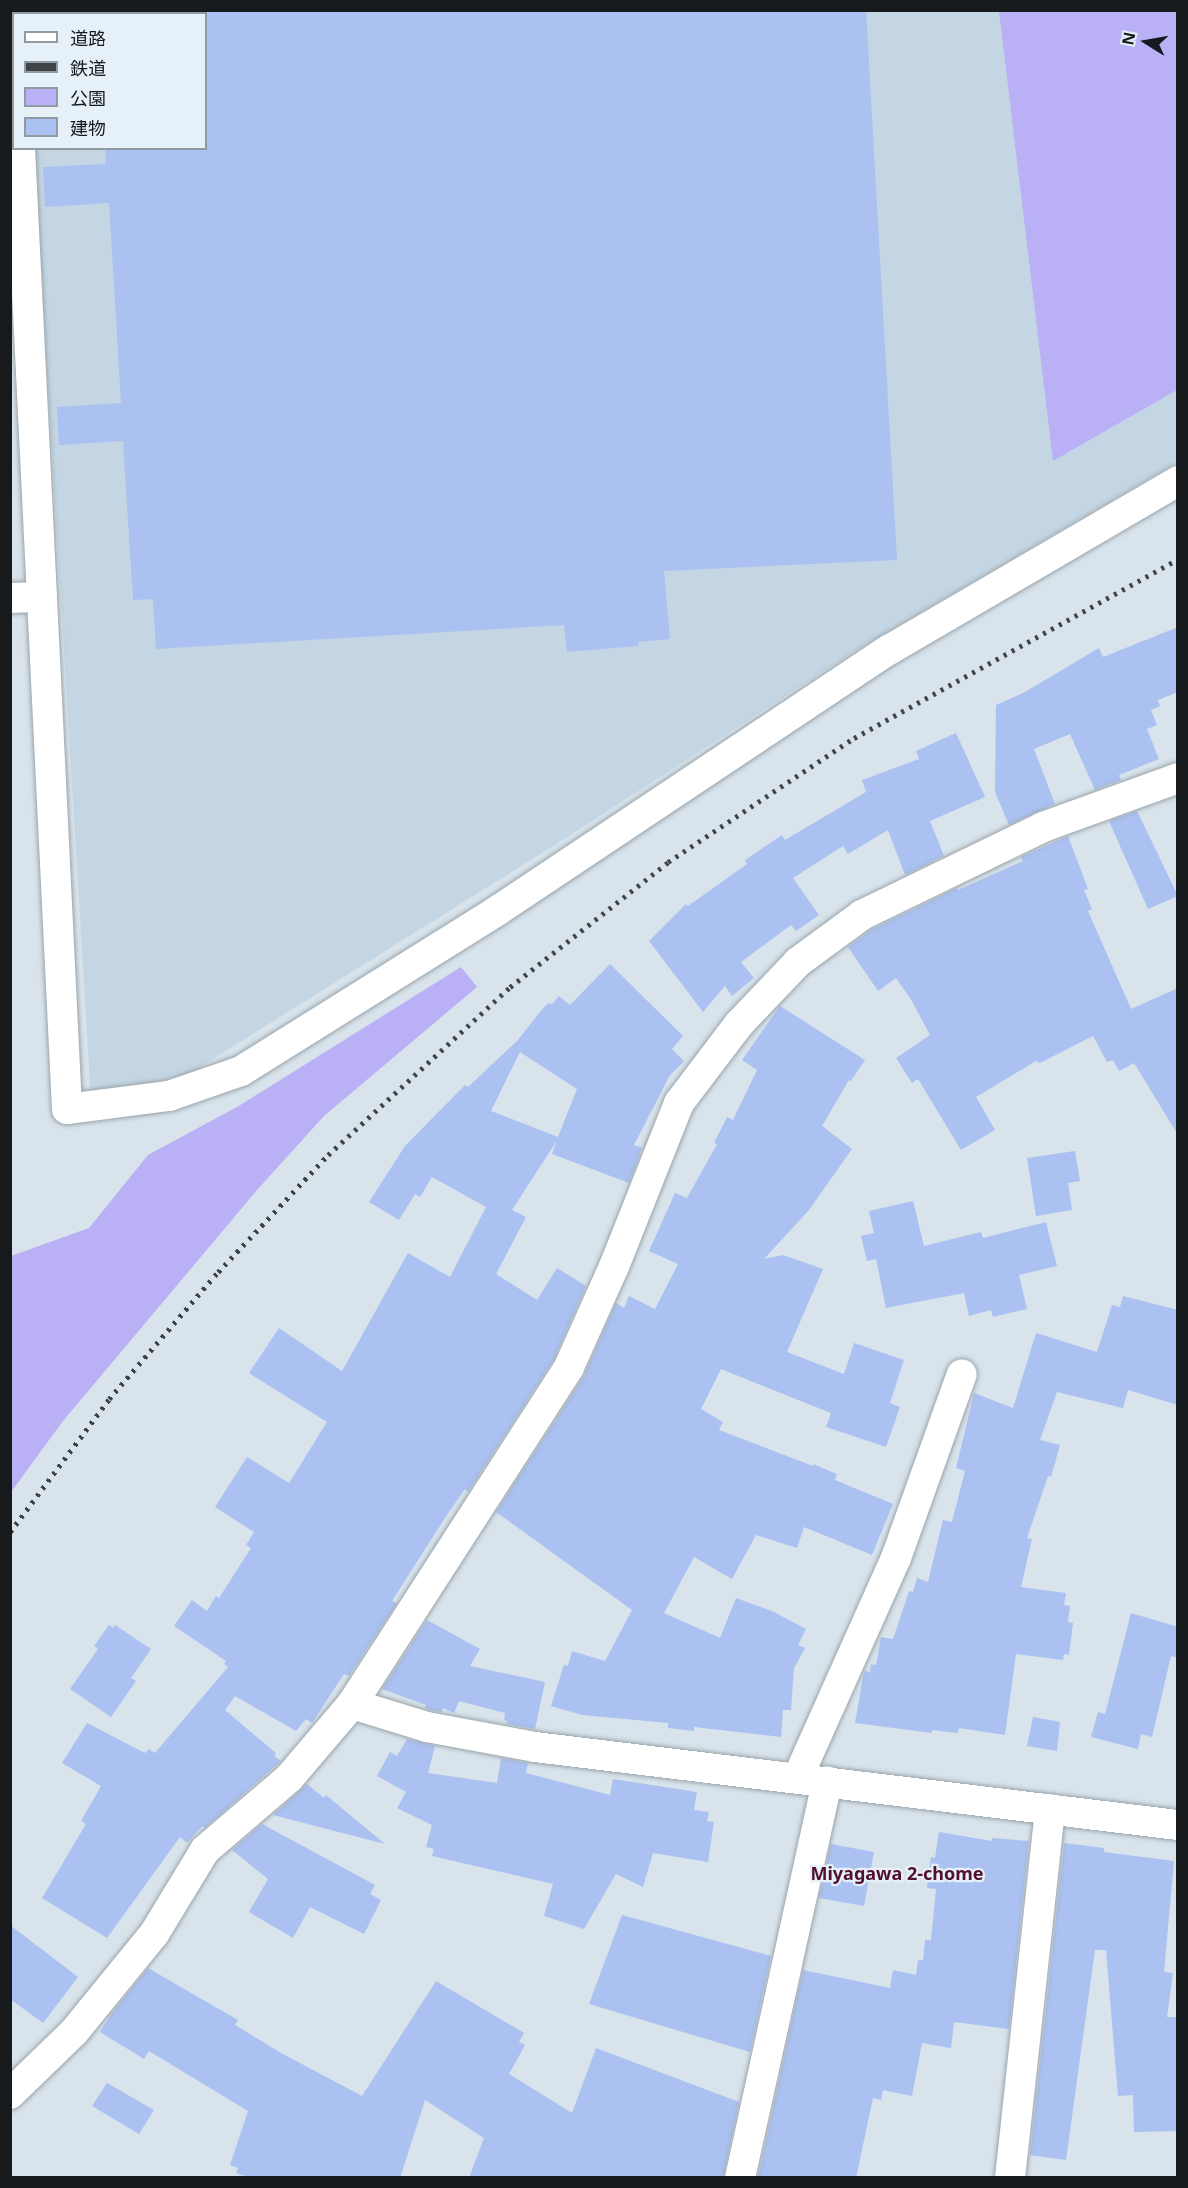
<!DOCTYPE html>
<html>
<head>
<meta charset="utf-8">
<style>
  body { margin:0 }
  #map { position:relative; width:1188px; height:2188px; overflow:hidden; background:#d8e3eb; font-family:"Noto Sans","Noto Sans JP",sans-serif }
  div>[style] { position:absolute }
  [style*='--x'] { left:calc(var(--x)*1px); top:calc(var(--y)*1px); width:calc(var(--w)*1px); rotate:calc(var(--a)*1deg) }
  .built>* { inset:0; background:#c4d6e3 }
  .green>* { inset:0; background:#b9b0f6 }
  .building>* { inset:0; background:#abc1f1 }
  .roads { filter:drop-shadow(0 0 2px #9aa4ac) drop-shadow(0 0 2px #9aa4ac) }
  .minor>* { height:30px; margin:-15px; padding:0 15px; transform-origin:15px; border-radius:15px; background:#fff }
  .rail>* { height:4.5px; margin-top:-2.25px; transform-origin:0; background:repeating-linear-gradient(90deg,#3e4347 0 3px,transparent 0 9px) }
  span { translate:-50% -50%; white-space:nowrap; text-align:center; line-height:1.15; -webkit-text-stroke:4.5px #e5f0f9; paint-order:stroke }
  .neighbourhood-label { font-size:18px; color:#53102a; font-weight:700 }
  .frame { position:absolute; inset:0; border:12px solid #161a1c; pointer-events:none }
  .legend { position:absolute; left:12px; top:12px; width:195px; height:138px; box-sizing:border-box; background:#e5f0f9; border:2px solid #929aa1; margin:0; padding:8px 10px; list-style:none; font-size:18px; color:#161a1c }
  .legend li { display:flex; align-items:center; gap:12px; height:30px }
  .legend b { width:30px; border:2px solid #929aa1 }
  .north { position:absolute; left:1116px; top:12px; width:60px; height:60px; -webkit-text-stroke:4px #e5f0f9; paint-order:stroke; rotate:281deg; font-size:16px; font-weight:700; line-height:24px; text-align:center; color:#161a1c }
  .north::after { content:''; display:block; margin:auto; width:21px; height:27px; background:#161a1c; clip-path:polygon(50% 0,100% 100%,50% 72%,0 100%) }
</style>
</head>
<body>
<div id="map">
  <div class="built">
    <i style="clip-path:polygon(26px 11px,1177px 11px,1177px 462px,858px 649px,561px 841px,192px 1072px,91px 1101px,34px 149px,206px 148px,206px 14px,26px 14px)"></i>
  </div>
  <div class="green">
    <i style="clip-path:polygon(999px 11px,1177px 11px,1177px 390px,1053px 461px)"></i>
    <i style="clip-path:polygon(461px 967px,477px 987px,324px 1116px,257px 1190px,63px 1421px,11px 1492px,11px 1256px,89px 1228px,148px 1155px,237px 1107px)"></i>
  </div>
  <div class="building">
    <i style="clip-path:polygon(206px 10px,866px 10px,897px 560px,664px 571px,670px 639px,638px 642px,638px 646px,567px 652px,564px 625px,156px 649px,153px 599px,133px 600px,123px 441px,59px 445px,57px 407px,121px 403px,109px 203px,45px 207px,43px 167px,106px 164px,105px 148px,206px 148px)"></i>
    <i style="clip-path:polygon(1178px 627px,1178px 692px,1158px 700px,1160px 706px,1151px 710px,1157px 725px,1147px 729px,1159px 759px,1119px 775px,1121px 780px,1095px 790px,1070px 734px,1034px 749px,1055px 804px,1009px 825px,995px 792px,996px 705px,1025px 692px,1099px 648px,1103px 657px)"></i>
    <i style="clip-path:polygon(956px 733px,985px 797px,930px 821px,944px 856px,905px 875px,888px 830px,848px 854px,843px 846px,793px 878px,819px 915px,796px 931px,791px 925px,741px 962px,754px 978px,732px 996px,725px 986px,703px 1012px,649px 941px,686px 904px,688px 906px,747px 864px,745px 860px,782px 835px,785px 840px,866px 792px,862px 780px,919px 759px,916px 751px)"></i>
    <i style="clip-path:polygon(1137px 811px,1178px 896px,1148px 909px,1109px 821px)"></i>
    <i style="clip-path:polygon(1068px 836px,1088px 889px,1084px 890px,1092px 909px,1088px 911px,1131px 1009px,1178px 988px,1178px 1135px,1134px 1063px,1119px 1071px,1113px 1060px,1107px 1062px,1093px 1036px,1040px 1063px,1036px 1061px,976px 1097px,995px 1130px,961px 1150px,918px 1079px,912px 1083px,896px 1058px,930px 1035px,912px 1001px,896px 978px,878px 991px,848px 947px,871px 930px,957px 888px,958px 890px,1023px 861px,1021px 857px)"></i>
    <i style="clip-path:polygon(evenodd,610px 964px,683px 1036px,672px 1049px,684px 1061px,670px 1075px,634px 1145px,642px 1148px,629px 1183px,552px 1154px,556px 1142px,512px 1210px,526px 1217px,496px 1274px,537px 1300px,557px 1268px,586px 1286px,554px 1359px,468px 1492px,465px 1489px,445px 1518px,392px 1601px,397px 1603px,349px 1676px,344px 1674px,312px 1723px,306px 1719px,296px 1731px,235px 1696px,225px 1710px,276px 1753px,274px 1756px,281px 1761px,205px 1828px,202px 1826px,187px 1843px,180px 1837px,107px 1938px,42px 1898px,86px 1824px,81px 1821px,101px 1786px,62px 1763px,87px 1723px,145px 1753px,149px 1749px,155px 1753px,228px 1667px,224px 1664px,226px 1661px,174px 1626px,192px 1600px,207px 1611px,216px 1596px,219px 1598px,251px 1548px,246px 1545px,254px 1532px,215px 1507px,247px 1457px,289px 1483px,327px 1422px,249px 1373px,279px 1328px,342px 1371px,408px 1253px,450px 1277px,486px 1207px,432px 1177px,420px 1197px,415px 1194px,399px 1220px,369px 1202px,405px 1146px,465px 1085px,468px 1087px,517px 1041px,544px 1007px,549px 1003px,552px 1004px,559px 996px,570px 1005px,610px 964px,520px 1052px,577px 1089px,558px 1137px,491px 1111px,520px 1052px)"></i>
    <i style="clip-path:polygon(780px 1006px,865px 1060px,851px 1081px,849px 1080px,822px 1126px,852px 1149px,809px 1210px,764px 1259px,783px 1255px,823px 1269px,787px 1352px,844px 1374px,854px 1343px,904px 1360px,890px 1403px,900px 1407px,886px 1447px,826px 1427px,831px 1413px,721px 1369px,701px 1409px,723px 1422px,719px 1430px,813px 1466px,813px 1464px,837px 1474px,835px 1480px,893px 1504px,872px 1555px,804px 1527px,797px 1548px,756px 1535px,732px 1579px,694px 1557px,664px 1613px,720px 1638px,736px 1598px,774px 1612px,806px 1629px,798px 1645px,805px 1648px,794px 1668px,791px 1710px,783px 1710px,781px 1737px,694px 1727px,694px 1731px,668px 1728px,668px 1723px,582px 1715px,551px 1706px,564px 1665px,568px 1666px,572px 1651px,605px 1661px,632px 1610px,496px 1512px,584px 1376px,616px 1303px,624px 1308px,629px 1296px,655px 1309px,678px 1264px,649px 1251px,675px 1193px,687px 1198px,717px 1144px,714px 1143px,727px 1117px,733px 1120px,757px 1070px,742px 1060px)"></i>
    <i style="clip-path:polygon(1075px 1151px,1080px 1181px,1068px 1183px,1072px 1210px,1036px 1216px,1027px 1158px)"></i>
    <i style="clip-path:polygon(913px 1201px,924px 1246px,981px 1232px,983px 1238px,1046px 1222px,1057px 1266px,1019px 1275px,1027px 1309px,993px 1317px,991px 1310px,969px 1316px,964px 1293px,886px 1308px,876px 1259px,867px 1261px,861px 1236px,874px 1233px,869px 1211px)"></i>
    <i style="clip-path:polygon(1123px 1296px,1178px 1310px,1178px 1405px,1128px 1390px,1123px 1408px,1057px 1392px,1040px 1440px,1060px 1445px,1051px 1477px,1048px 1476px,1027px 1538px,1032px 1539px,1021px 1587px,1066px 1593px,1064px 1605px,1070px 1606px,1068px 1622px,1073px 1623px,1069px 1655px,1064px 1654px,1063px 1660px,1016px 1654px,1005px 1735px,959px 1728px,958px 1733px,932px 1730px,932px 1733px,855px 1723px,864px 1671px,870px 1672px,871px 1664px,876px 1665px,881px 1637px,893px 1639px,909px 1591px,913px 1592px,917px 1578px,928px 1582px,943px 1520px,952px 1522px,965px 1471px,956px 1468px,974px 1393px,1013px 1408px,1036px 1333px,1097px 1352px,1112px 1305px,1120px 1307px)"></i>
    <i style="clip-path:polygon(1131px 1613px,1178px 1627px,1178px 1658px,1171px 1656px,1152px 1737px,1141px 1734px,1138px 1749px,1091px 1737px,1098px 1712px,1105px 1714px)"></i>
    <i style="clip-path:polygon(427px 1620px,480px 1649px,470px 1666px,545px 1682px,535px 1729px,507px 1724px,507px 1721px,504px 1720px,505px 1713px,459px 1701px,454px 1713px,443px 1708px,442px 1712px,431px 1710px,425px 1708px,426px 1705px,382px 1689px)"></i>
    <i style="clip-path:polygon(109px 1625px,113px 1628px,115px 1625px,151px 1649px,131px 1678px,136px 1681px,111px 1717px,70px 1689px,98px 1649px,94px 1646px)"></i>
    <i style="clip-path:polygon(1033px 1717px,1060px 1722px,1057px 1751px,1027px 1746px)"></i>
    <i style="clip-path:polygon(407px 1739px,435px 1746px,428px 1773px,497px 1783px,501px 1758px,528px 1763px,526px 1773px,610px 1795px,613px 1779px,697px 1792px,694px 1810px,709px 1812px,707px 1821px,714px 1822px,708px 1862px,653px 1853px,643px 1887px,616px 1874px,584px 1929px,544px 1916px,553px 1884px,432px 1856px,434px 1849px,426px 1847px,432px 1825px,397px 1808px,406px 1792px,377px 1776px,390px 1752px,397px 1756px)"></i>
    <i style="clip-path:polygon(307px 1784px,324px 1798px,326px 1795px,385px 1844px,273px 1815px)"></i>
    <i style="clip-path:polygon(262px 1824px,375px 1885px,370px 1894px,381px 1900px,364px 1934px,310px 1907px,293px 1938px,249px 1912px,268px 1879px,232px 1850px)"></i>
    <i style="clip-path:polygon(939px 1832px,992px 1841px,992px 1838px,1029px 1841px,1009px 2029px,954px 2022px,951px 2048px,922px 2043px,912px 2096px,883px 2090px,881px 2100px,873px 2098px,856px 2178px,758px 2178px,803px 1970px,890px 1988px,893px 1970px,916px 1975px,918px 1960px,923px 1960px,925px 1940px,931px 1940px,936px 1889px,927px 1888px,931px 1857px,935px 1858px)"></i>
    <i style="clip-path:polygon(1064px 1843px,1104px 1848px,1104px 1852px,1174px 1861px,1164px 1972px,1173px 1973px,1167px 2017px,1178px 2017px,1178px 2131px,1134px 2132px,1133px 2095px,1118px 2096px,1106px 1950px,1095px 1950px,1066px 2160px,1030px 2155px)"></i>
    <i style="clip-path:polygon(831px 1844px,874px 1852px,864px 1906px,819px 1898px)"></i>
    <i style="clip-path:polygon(622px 1915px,771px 1956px,750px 2052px,589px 2004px)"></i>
    <i style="clip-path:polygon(10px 1925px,78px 1977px,43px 2023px,10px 1999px)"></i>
    <i style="clip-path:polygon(148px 1968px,238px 2020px,235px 2025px,283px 2054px,362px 2096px,436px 1981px,524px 2033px,519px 2042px,525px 2045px,509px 2074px,572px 2113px,596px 2048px,739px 2102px,723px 2178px,469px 2178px,484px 2138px,425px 2100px,400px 2178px,251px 2178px,236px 2173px,238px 2168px,230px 2165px,248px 2111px,149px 2051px,144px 2059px,100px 2032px,112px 2013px)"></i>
    <i style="clip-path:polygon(107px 2083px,154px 2110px,139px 2134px,92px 2106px)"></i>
  </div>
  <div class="roads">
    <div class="minor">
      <i style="--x:14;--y:10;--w:4;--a:90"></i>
      <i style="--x:20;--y:148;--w:962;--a:87.2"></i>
      <i style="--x:67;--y:1109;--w:103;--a:-7.3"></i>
      <i style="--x:169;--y:1096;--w:76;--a:-19.1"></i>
      <i style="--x:241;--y:1071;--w:302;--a:-32"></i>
      <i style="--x:497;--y:911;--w:471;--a:-33.7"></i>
      <i style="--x:889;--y:650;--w:335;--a:-30.3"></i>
      <i style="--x:10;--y:598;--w:32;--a:-2"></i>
      <i style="--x:352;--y:1704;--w:78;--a:17"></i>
      <i style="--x:427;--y:1727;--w:110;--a:10.5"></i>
      <i style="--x:535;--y:1747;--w:648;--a:6.92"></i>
      <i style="--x:798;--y:1777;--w:240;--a:-65.9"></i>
      <i style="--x:896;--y:1558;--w:195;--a:-70.3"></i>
      <i style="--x:10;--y:2094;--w:89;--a:-44.1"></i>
      <i style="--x:74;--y:2032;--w:127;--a:-50.8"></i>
      <i style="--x:154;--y:1934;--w:98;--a:-58.7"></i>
      <i style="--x:205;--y:1850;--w:111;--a:-40.6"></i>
      <i style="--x:289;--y:1778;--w:97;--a:-49.6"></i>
      <i style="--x:352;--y:1704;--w:401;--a:-57.2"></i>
      <i style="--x:569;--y:1367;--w:113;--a:-65.9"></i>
      <i style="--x:615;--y:1264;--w:173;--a:-68.3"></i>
      <i style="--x:679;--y:1103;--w:99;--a:-52.8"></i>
      <i style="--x:739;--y:1024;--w:86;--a:-46.4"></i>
      <i style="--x:798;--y:962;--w:79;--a:-36.3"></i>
      <i style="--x:862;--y:915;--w:201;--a:-25.9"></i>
      <i style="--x:1043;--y:827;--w:144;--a:-19.9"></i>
      <i style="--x:740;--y:2178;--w:406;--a:-77.6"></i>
      <i style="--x:1010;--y:2178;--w:371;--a:-83.8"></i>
    </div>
  </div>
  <div class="rail">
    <i style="--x:10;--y:1532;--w:166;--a:-53.3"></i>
    <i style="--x:109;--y:1399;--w:167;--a:-49.4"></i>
    <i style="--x:218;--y:1272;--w:161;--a:-46.8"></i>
    <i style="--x:328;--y:1155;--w:248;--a:-42.7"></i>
    <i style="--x:510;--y:987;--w:201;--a:-38.3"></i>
    <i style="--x:668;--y:862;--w:224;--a:-33.7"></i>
    <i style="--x:854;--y:738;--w:370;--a:-28.9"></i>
  </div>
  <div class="neighbourhood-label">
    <span style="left:897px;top:1873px">Miyagawa 2-chome</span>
  </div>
  <div class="frame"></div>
  <ul class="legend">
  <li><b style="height:8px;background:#fff"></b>道路</li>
  <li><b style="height:8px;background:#3e4347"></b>鉄道</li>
  <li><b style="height:16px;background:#b9b0f6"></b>公園</li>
  <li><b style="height:16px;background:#abc1f1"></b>建物</li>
  </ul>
  <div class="north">N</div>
</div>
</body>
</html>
